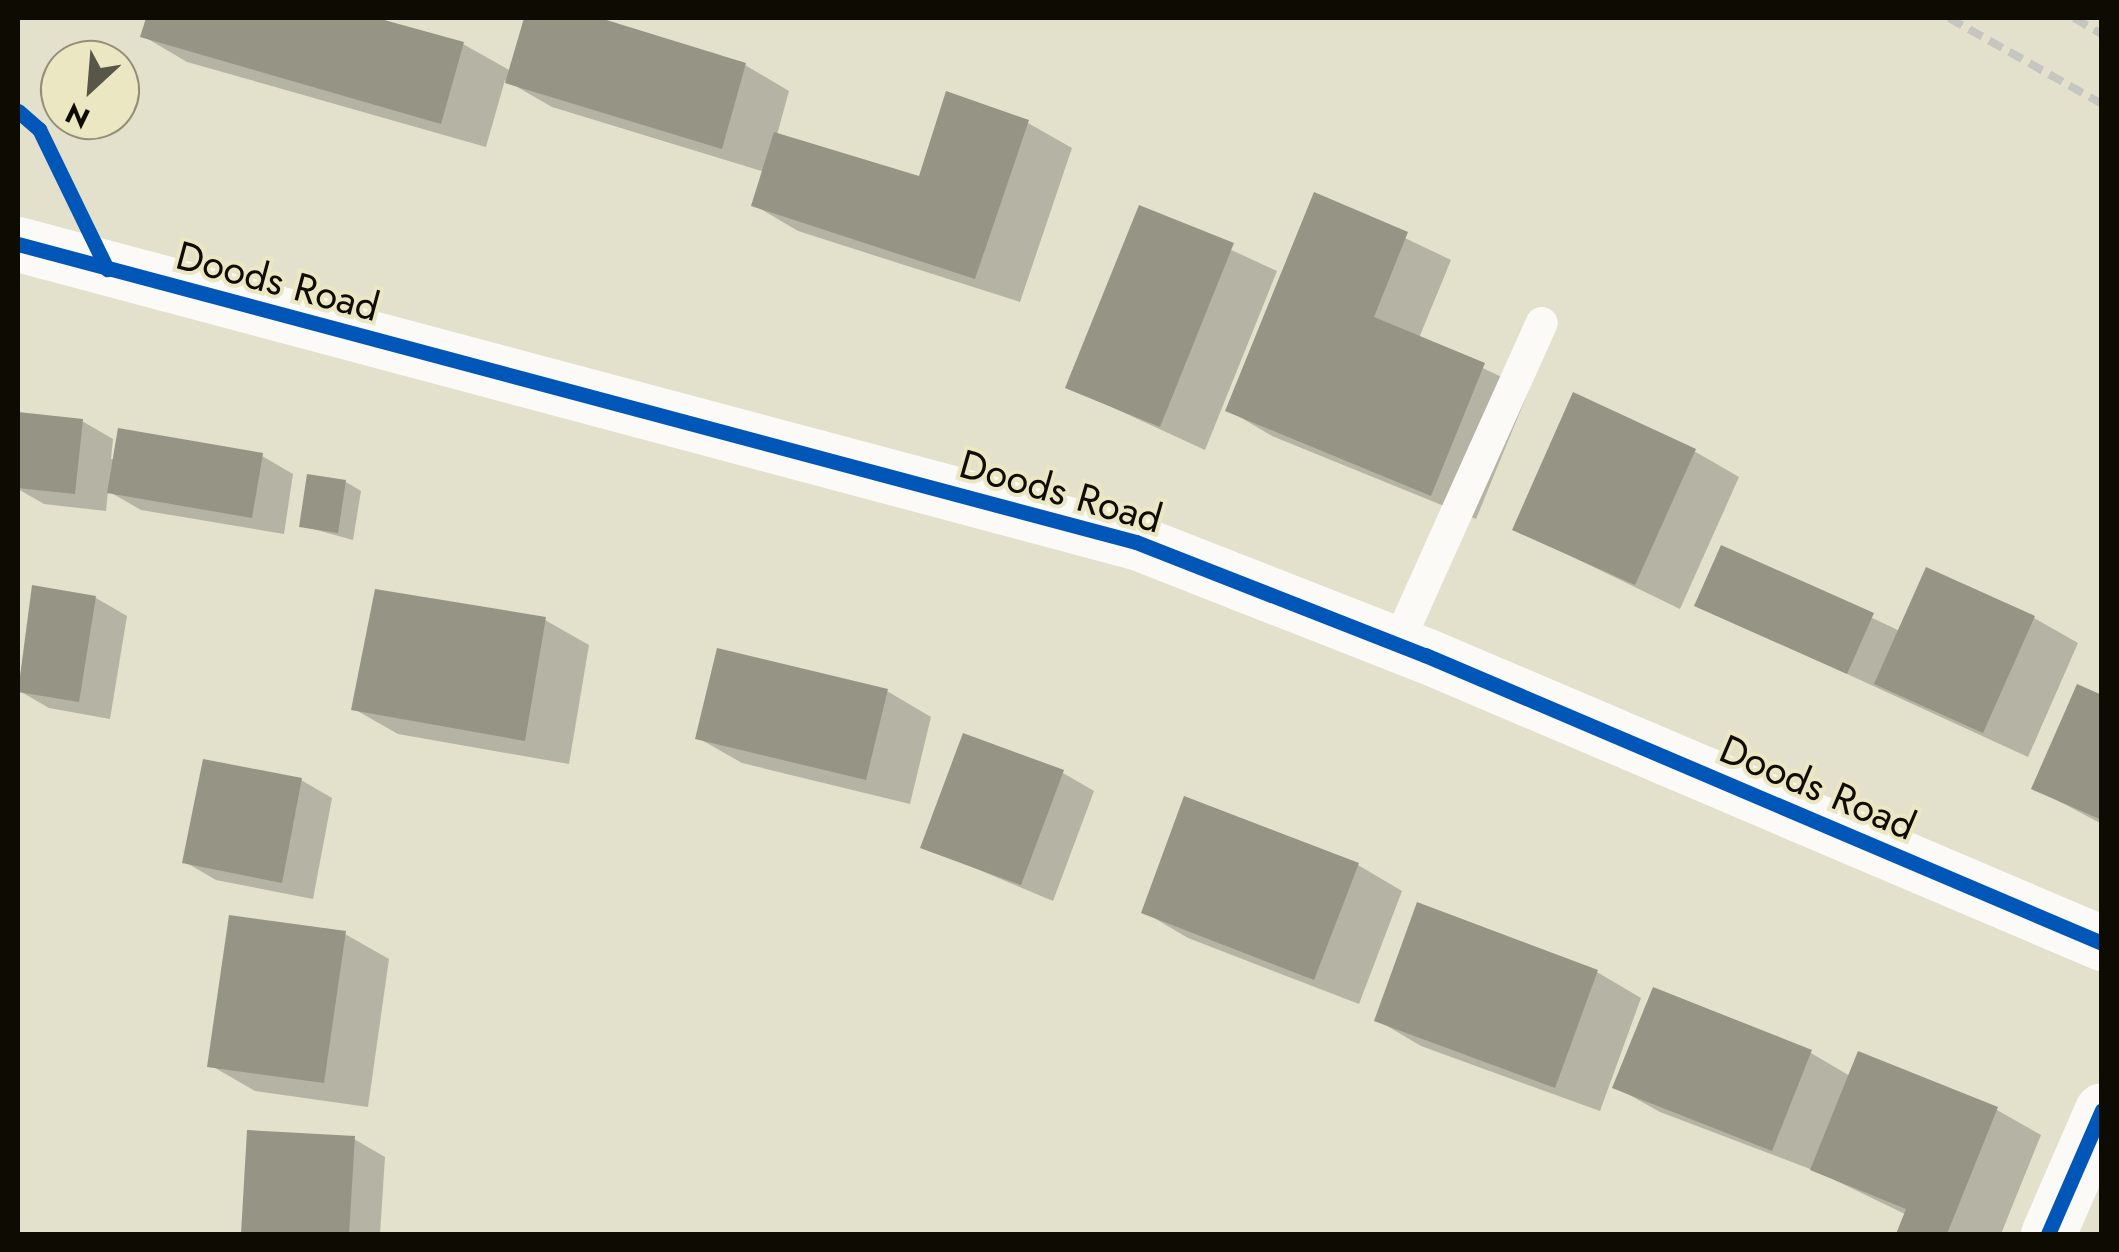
<!DOCTYPE html>
<html>
<head>
<meta charset="utf-8">
<style>
  body { margin:0 }
  #map { position:relative; width:2119px; height:1252px; overflow:hidden; background:#e3e0cc; font-family:Jost,sans-serif }
  div>[style] { position:absolute }
  [style*='--x'] { left:calc(var(--x)*1px); top:calc(var(--y)*1px); width:calc(var(--w)*1px); rotate:calc(var(--a)*1deg) }
  .shadow>* { inset:0; background:#0003 }
  .building>* { inset:0; background:#969485 }
  .service>* { height:32px; margin:-16px; padding:0 16px; transform-origin:16px; border-radius:16px; background:#fbfaf7 }
  .minor>* { height:55px; margin:-27.5px; padding:0 27.5px; transform-origin:27.5px; border-radius:27.5px; background:#fbfaf7 }
  .rail>* { height:8px; margin-top:-4px; transform-origin:0; background:repeating-linear-gradient(90deg,#c6c6c0 0 15px,transparent 0 23px) }
  .cycleway>* { height:15px; margin:-7.5px; padding:0 7.5px; transform-origin:7.5px; border-radius:7.5px; background:#0057b8 }
  span { translate:-50% -50%; white-space:nowrap; text-align:center; line-height:1.15; -webkit-text-stroke:8px #ece7c3; paint-order:stroke }
  .street-label { font-size:40px; color:#0d0b02 }
  .frame { position:absolute; inset:0; border:20px solid #0d0b02; pointer-events:none }
  .north { position:absolute; left:40px; top:40px; width:100px; height:100px; box-sizing:border-box; background:#ece7c3; border:2px solid #938f76; border-radius:50%; rotate:206deg; font-size:28px; font-weight:700; line-height:40px; text-align:center; color:#0d0b02 }
  .north::after { content:''; display:block; margin:auto; width:35px; height:45px; background:#585649; clip-path:polygon(50% 0,100% 100%,50% 72%,0 100%) }
</style>
</head>
<body>
<div id="map">
  <div class="shadow">
    <i style="clip-path:polygon(149px 18px,368px 18px,463px 44px,511px 71px,527px 18px,592px 18px,745px 65px,789px 91px,777px 135px,921px 179px,1028px 123px,1072px 148px,1020px 302px,798px 231px,754px 205px,765px 172px,552px 107px,505px 80px,486px 147px,187px 62px,143px 36px)"></i>
    <i style="clip-path:polygon(1315px 195px,1451px 260px,1419px 338px,1529px 390px,1476px 519px,1272px 436px,1228px 410px)"></i>
    <i style="clip-path:polygon(1140px 208px,1277px 271px,1205px 450px,1068px 387px)"></i>
    <i style="clip-path:polygon(20px 415px,82px 421px,113px 439px,111px 459px,262px 456px,293px 474px,284px 534px,141px 510px,108px 491px,106px 511px,44px 504px,18px 489px)"></i>
    <i style="clip-path:polygon(1694px 451px,1739px 477px,1680px 609px,1515px 529px)"></i>
    <i style="clip-path:polygon(346px 482px,361px 491px,353px 540px,302px 526px)"></i>
    <i style="clip-path:polygon(1722px 548px,1900px 631px,2034px 618px,2078px 643px,2028px 757px,1697px 605px)"></i>
    <i style="clip-path:polygon(34px 588px,96px 598px,127px 616px,110px 719px,49px 708px,18px 690px)"></i>
    <i style="clip-path:polygon(545px 620px,589px 645px,569px 764px,398px 734px,354px 709px)"></i>
    <i style="clip-path:polygon(887px 691px,931px 717px,910px 804px,742px 763px,698px 738px)"></i>
    <i style="clip-path:polygon(2102px 697px,2102px 824px,2034px 788px)"></i>
    <i style="clip-path:polygon(1063px 773px,1094px 791px,1053px 901px,924px 847px)"></i>
    <i style="clip-path:polygon(301px 780px,332px 798px,313px 899px,216px 880px,185px 862px)"></i>
    <i style="clip-path:polygon(1358px 865px,1402px 891px,1359px 1004px,1188px 938px,1144px 912px)"></i>
    <i style="clip-path:polygon(345px 934px,389px 959px,368px 1107px,255px 1091px,210px 1065px)"></i>
    <i style="clip-path:polygon(1597px 972px,1641px 998px,1600px 1111px,1421px 1046px,1377px 1020px)"></i>
    <i style="clip-path:polygon(1811px 1053px,1850px 1076px,1997px 1110px,2041px 1135px,2001px 1234px,1899px 1234px,1907px 1215px,1818px 1172px,1660px 1112px,1615px 1087px)"></i>
    <i style="clip-path:polygon(249px 1133px,354px 1139px,385px 1157px,380px 1234px,243px 1234px)"></i>
  </div>
  <div class="building">
    <i style="clip-path:polygon(146px 18px,377px 18px,464px 42px,441px 124px,140px 37px)"></i>
    <i style="clip-path:polygon(524px 18px,600px 18px,746px 63px,722px 149px,505px 83px)"></i>
    <i style="clip-path:polygon(946px 91px,1029px 120px,975px 279px,751px 206px,774px 132px,919px 176px)"></i>
    <i style="clip-path:polygon(1314px 192px,1408px 232px,1374px 317px,1485px 363px,1431px 496px,1225px 411px)"></i>
    <i style="clip-path:polygon(1139px 205px,1234px 243px,1160px 427px,1065px 388px)"></i>
    <i style="clip-path:polygon(1573px 392px,1696px 449px,1635px 585px,1512px 530px)"></i>
    <i style="clip-path:polygon(18px 412px,83px 419px,75px 494px,18px 488px)"></i>
    <i style="clip-path:polygon(118px 428px,263px 453px,252px 518px,107px 493px)"></i>
    <i style="clip-path:polygon(307px 474px,346px 480px,338px 533px,299px 527px)"></i>
    <i style="clip-path:polygon(1721px 545px,1874px 613px,1847px 674px,1694px 606px)"></i>
    <i style="clip-path:polygon(1926px 567px,2035px 616px,1983px 733px,1874px 684px)"></i>
    <i style="clip-path:polygon(32px 585px,96px 596px,79px 702px,18px 692px)"></i>
    <i style="clip-path:polygon(375px 589px,546px 617px,525px 741px,351px 710px)"></i>
    <i style="clip-path:polygon(717px 648px,888px 689px,866px 780px,695px 739px)"></i>
    <i style="clip-path:polygon(2077px 684px,2102px 695px,2102px 820px,2031px 789px)"></i>
    <i style="clip-path:polygon(963px 733px,1064px 770px,1021px 885px,920px 848px)"></i>
    <i style="clip-path:polygon(203px 759px,302px 778px,282px 883px,182px 863px)"></i>
    <i style="clip-path:polygon(1184px 796px,1359px 863px,1314px 980px,1141px 913px)"></i>
    <i style="clip-path:polygon(1417px 902px,1598px 970px,1555px 1088px,1374px 1021px)"></i>
    <i style="clip-path:polygon(229px 915px,346px 931px,324px 1083px,207px 1067px)"></i>
    <i style="clip-path:polygon(1653px 987px,1812px 1050px,1772px 1151px,1612px 1088px)"></i>
    <i style="clip-path:polygon(1858px 1051px,1998px 1107px,1947px 1234px,1896px 1234px,1906px 1209px,1810px 1170px)"></i>
    <i style="clip-path:polygon(247px 1130px,355px 1136px,349px 1234px,241px 1234px)"></i>
  </div>
  <div class="service">
    <i style="--x:1397;--y:645;--w:353;--a:-65.8"></i>
  </div>
  <div class="minor">
    <i style="--x:18;--y:244;--w:1157;--a:14.93"></i>
    <i style="--x:1136;--y:542;--w:310;--a:21.4"></i>
    <i style="--x:1425;--y:655;--w:736;--a:23.05"></i>
    <i style="--x:2048;--y:1234;--w:135;--a:-66.5"></i>
  </div>
  <div class="rail">
    <i style="--x:1949;--y:18;--w:176;--a:29.3"></i>
    <i style="--x:2074;--y:18;--w:32;--a:30"></i>
  </div>
  <div class="cycleway">
    <i style="--x:18;--y:111;--w:28;--a:41"></i>
    <i style="--x:39;--y:129;--w:156;--a:64.1"></i>
    <i style="--x:18;--y:244;--w:1157;--a:14.93"></i>
    <i style="--x:1136;--y:542;--w:310;--a:21.4"></i>
    <i style="--x:1425;--y:655;--w:736;--a:23.05"></i>
    <i style="--x:2048;--y:1234;--w:135;--a:-66.5"></i>
  </div>
  <div class="street-label">
    <span style="left:278px;top:281px;rotate:15deg">Doods Road</span>
    <span style="left:1061px;top:491px;rotate:16deg">Doods Road</span>
    <span style="left:1818px;top:787px;rotate:23deg">Doods Road</span>
  </div>
  <div class="frame"></div>
  <div class="north">N</div>
</div>
</body>
</html>
